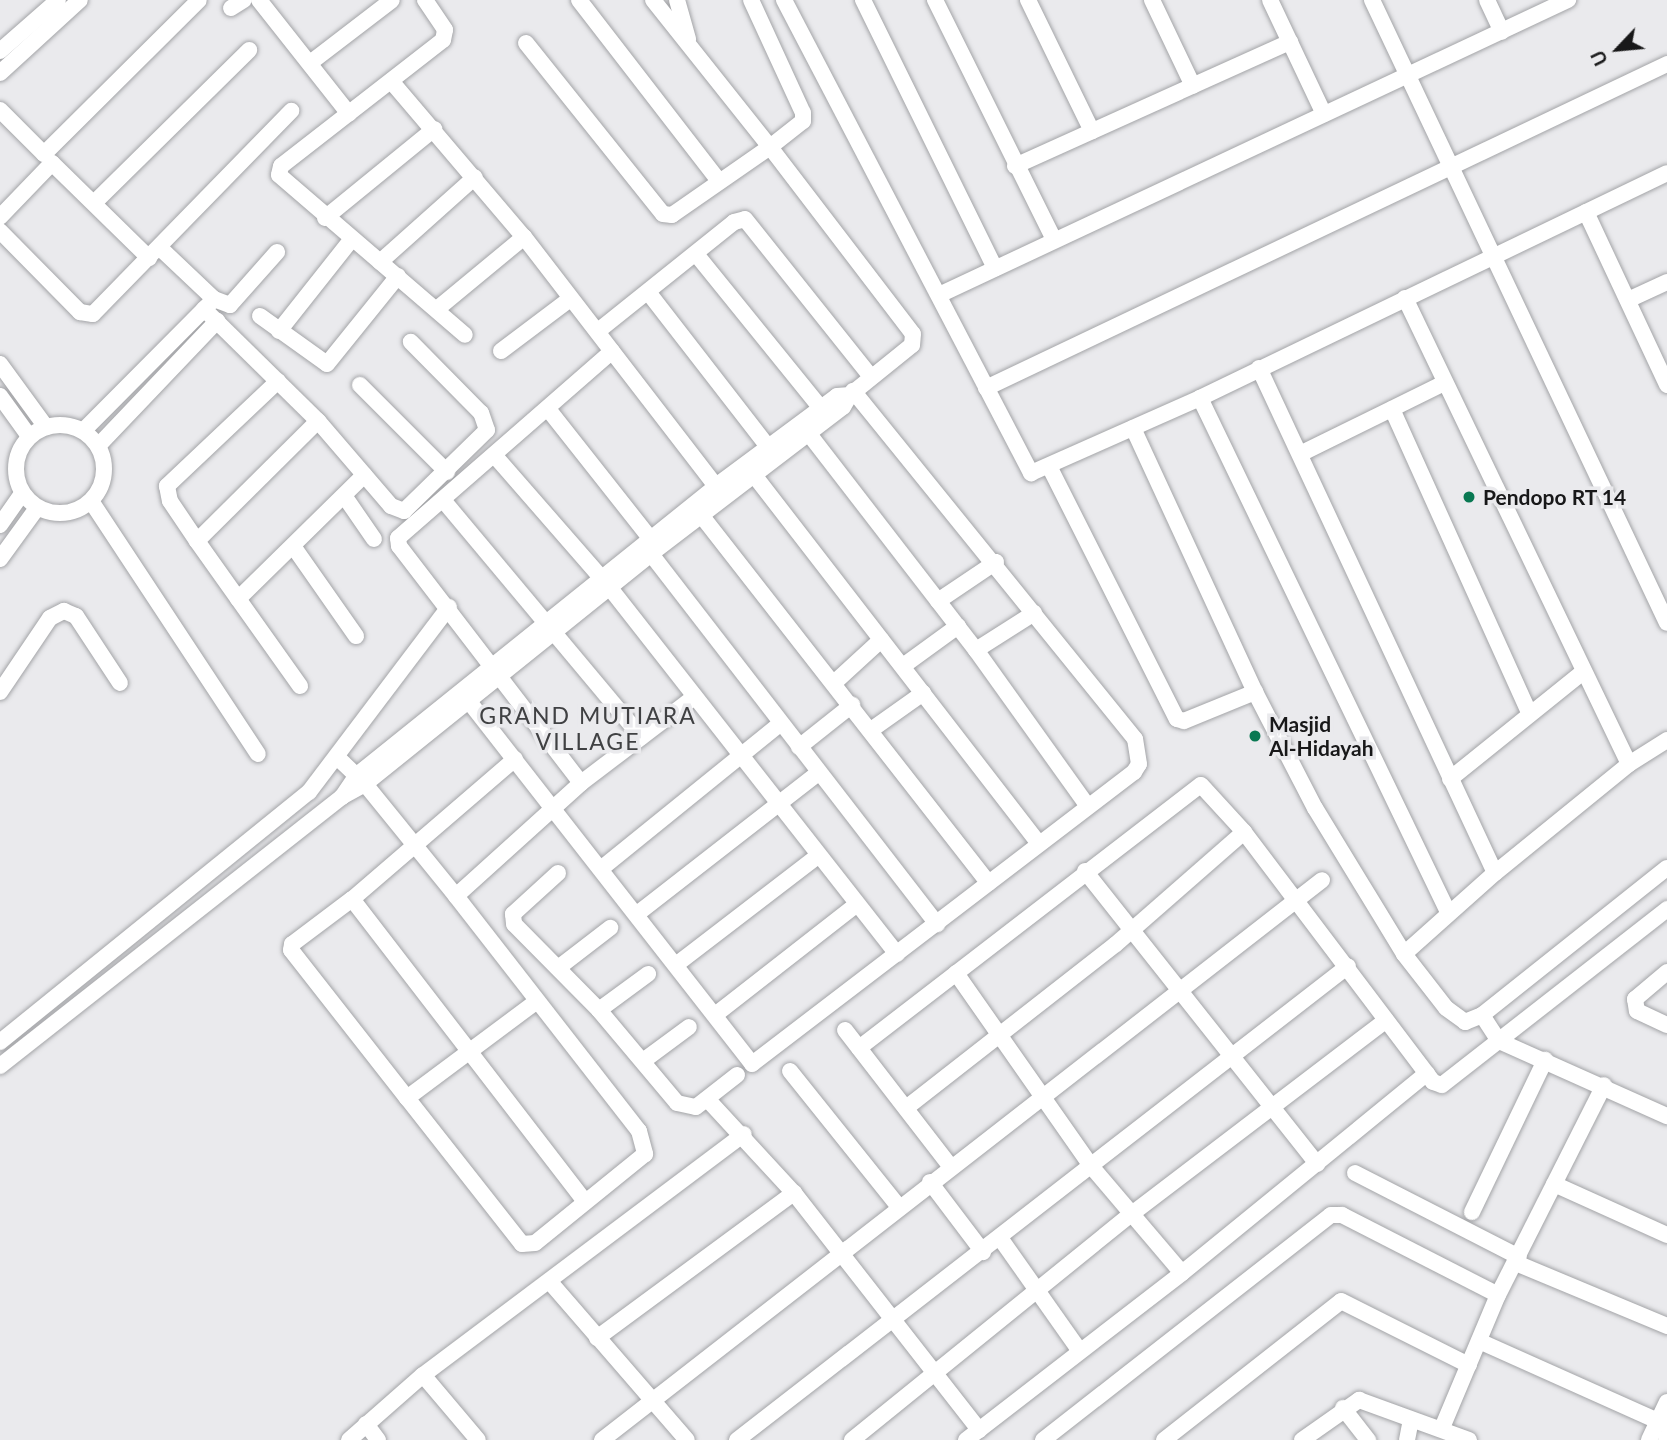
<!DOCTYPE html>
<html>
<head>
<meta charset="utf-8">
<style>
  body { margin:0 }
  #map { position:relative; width:1667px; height:1440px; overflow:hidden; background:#eaeaed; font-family:Lato,sans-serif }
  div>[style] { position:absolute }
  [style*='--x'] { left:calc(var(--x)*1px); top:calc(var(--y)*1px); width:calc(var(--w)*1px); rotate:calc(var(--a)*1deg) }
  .roads { filter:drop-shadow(0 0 2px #a3a4a7) drop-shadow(0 0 2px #a3a4a7) }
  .minor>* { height:16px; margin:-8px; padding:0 8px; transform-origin:8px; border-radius:8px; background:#fff }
  .minor>.ring { margin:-8px; padding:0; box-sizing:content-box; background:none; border:16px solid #fff; border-radius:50% }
  .dots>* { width:19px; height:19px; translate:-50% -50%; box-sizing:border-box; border:4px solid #eaeaed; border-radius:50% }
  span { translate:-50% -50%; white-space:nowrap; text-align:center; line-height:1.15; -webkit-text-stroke:7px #eaeaed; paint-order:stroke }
  .poi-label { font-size:21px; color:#181819; font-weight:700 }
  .left { translate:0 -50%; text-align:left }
  .neighbourhood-label { font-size:23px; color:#404143; letter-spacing:2px }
  .north { position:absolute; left:1583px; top:14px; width:70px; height:70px; -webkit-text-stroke:5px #eaeaed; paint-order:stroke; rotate:244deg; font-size:19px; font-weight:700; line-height:28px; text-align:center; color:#181819 }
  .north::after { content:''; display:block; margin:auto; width:24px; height:32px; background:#181819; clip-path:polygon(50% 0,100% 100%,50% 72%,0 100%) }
</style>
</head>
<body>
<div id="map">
  <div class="roads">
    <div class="minor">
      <i style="--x:259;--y:0;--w:145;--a:51.7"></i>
      <i style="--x:425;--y:0;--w:36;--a:56"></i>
      <i style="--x:445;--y:30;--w:10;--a:101"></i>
      <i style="--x:443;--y:40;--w:205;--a:142.1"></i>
      <i style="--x:281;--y:166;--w:9;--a:103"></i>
      <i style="--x:279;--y:175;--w:245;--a:40.7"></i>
      <i style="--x:579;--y:0;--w:229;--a:52.3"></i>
      <i style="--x:653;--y:0;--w:188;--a:51.5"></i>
      <i style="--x:770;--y:147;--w:42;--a:-38.2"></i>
      <i style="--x:803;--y:121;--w:8;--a:-90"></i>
      <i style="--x:803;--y:113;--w:124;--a:-114.7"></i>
      <i style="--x:677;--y:0;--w:41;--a:74.2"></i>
      <i style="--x:784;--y:0;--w:534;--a:62.43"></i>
      <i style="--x:1031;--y:473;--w:185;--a:-23.9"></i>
      <i style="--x:1200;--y:398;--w:518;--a:-25.72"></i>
      <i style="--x:863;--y:0;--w:299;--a:63.8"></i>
      <i style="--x:935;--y:0;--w:268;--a:63.6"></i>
      <i style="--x:1028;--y:0;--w:146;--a:64"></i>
      <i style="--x:1152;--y:0;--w:95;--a:64.5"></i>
      <i style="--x:1270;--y:0;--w:126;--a:64.7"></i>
      <i style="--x:1372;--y:0;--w:689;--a:64.66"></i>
      <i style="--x:1487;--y:0;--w:35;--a:65"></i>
      <i style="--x:231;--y:8;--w:15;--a:-32"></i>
      <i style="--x:526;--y:43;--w:219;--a:51.3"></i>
      <i style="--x:663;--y:214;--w:9;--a:6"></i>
      <i style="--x:672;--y:215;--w:119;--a:-34.8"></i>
      <i style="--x:770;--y:147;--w:235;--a:52.6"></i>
      <i style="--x:913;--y:334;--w:11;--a:95"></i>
      <i style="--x:912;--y:345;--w:80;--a:141.1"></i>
      <i style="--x:0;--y:51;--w:77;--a:-41.3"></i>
      <i style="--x:310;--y:63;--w:103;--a:-37.5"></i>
      <i style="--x:0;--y:73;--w:108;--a:-42.4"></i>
      <i style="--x:391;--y:81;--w:205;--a:49.6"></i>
      <i style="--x:524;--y:237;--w:324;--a:52.4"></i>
      <i style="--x:0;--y:110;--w:62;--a:45"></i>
      <i style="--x:44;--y:154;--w:218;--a:-44.8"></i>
      <i style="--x:1015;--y:166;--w:302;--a:-24.3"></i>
      <i style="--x:94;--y:203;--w:218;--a:-44.6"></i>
      <i style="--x:1586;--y:212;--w:191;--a:64.9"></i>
      <i style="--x:0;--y:217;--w:75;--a:-46.1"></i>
      <i style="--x:52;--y:163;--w:136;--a:44.4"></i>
      <i style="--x:325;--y:218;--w:141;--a:-39.2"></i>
      <i style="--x:0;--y:231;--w:114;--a:45.4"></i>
      <i style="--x:80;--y:312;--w:13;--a:9"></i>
      <i style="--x:93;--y:314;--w:284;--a:-45.7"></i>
      <i style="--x:696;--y:254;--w:208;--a:51"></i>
      <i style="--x:380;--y:262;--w:127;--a:-41.8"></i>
      <i style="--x:648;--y:292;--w:207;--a:52.2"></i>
      <i style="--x:939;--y:295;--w:695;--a:-25.13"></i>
      <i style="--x:1405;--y:298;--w:517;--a:64.33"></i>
      <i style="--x:214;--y:299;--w:17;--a:21"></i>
      <i style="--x:230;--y:305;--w:71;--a:-48.4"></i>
      <i style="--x:1628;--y:300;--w:43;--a:-24.8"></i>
      <i style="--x:204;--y:309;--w:160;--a:44.5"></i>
      <i style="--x:318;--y:421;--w:112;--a:49.3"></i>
      <i style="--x:391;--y:506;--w:14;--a:21"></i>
      <i style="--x:404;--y:511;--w:116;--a:-44.3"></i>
      <i style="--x:487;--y:430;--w:18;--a:-109"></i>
      <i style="--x:481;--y:413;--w:100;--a:-134.6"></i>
      <i style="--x:437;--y:309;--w:113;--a:-39.6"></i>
      <i style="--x:260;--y:316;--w:82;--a:35.6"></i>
      <i style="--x:327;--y:364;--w:113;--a:-51.1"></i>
      <i style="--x:279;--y:331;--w:116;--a:-51.6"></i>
      <i style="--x:598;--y:331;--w:174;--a:-38.7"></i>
      <i style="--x:734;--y:222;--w:11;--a:-15"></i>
      <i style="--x:745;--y:219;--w:202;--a:51.4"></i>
      <i style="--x:501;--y:351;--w:86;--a:-37"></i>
      <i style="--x:0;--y:364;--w:78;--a:53.9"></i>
      <i style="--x:1259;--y:368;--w:557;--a:64.95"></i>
      <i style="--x:278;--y:381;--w:153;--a:136.6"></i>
      <i style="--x:167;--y:486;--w:15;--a:79"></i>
      <i style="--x:170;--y:501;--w:48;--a:56"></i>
      <i style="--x:197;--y:541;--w:178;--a:54.6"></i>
      <i style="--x:360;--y:385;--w:123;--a:45"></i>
      <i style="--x:986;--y:388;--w:754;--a:-25.44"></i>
      <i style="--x:850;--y:395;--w:14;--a:120"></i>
      <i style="--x:843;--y:407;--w:242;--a:142.6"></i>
      <i style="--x:651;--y:554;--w:367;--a:141.2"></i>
      <i style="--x:365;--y:784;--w:26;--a:151"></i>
      <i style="--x:342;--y:797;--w:27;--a:-56"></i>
      <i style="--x:357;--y:775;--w:461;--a:-38.8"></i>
      <i style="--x:716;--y:486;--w:151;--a:-36.6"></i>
      <i style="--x:837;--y:396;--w:13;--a:-4"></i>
      <i style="--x:0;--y:396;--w:49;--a:54.1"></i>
      <i style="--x:1200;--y:398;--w:571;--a:64.24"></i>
      <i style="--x:548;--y:409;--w:176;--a:51.7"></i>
      <i style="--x:1392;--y:409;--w:333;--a:65.7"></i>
      <i class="ring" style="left:16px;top:425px;width:72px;height:72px"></i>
      <i style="--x:1133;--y:428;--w:291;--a:65.2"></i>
      <i style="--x:1255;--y:692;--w:131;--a:62.7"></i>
      <i style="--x:1315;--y:808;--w:171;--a:58.6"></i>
      <i style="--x:1404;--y:954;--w:68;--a:52.1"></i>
      <i style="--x:1446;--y:1008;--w:24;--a:36"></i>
      <i style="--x:1465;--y:1022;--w:18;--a:-22"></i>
      <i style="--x:1482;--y:1015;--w:236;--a:-38.5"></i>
      <i style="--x:83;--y:431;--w:186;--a:-45.2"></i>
      <i style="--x:214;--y:299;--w:74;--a:-136.6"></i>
      <i style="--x:809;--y:434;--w:273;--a:52.3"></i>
      <i style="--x:976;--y:650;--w:191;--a:54.4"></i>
      <i style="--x:98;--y:446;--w:173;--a:-46.4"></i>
      <i style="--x:1300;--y:454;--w:161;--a:-26.2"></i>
      <i style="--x:495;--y:456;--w:175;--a:48.9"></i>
      <i style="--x:610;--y:588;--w:465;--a:51.9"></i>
      <i style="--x:1050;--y:468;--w:281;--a:63.2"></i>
      <i style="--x:1177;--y:719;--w:7;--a:16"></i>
      <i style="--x:1184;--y:721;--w:77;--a:-22.2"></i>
      <i style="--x:754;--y:475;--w:465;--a:52.3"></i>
      <i style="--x:345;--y:497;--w:51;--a:55.4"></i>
      <i style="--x:443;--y:500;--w:309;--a:50.1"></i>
      <i style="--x:91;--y:501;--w:303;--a:56.6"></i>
      <i style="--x:701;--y:515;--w:467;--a:52"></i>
      <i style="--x:0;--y:525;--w:38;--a:-55"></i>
      <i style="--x:197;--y:541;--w:170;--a:-44.8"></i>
      <i style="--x:293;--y:546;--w:110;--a:55"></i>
      <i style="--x:651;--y:554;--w:468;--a:52.3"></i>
      <i style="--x:0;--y:559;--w:63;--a:-54"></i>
      <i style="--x:238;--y:599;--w:177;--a:-44.5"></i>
      <i style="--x:938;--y:601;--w:70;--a:-33.9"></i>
      <i style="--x:976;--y:650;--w:69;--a:-32.5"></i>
      <i style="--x:903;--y:666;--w:68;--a:-36"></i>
      <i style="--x:834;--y:683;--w:64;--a:-42.5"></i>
      <i style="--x:0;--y:692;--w:89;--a:-56"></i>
      <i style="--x:50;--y:618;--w:16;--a:-27"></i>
      <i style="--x:64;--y:611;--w:13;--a:23"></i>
      <i style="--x:76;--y:616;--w:80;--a:56.7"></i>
      <i style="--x:467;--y:699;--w:463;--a:52"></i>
      <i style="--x:752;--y:1064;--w:481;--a:-37.4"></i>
      <i style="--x:1134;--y:772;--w:9;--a:-58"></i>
      <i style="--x:1139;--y:764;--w:25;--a:-99"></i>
      <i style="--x:1135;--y:739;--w:448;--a:-129"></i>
      <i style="--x:871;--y:730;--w:64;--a:-35.4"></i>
      <i style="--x:799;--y:747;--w:68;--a:-38.4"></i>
      <i style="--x:337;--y:757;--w:39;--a:44"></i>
      <i style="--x:365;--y:784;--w:144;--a:50.9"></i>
      <i style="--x:456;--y:896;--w:298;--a:52.1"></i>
      <i style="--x:639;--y:1131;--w:24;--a:75"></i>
      <i style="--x:645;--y:1154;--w:141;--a:141"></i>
      <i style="--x:535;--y:1243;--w:13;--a:176"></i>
      <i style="--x:522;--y:1244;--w:186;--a:-128.2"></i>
      <i style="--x:515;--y:759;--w:215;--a:139.3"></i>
      <i style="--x:352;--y:899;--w:75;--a:143.1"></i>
      <i style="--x:292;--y:944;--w:6;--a:99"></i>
      <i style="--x:291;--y:950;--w:188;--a:51.9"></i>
      <i style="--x:407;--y:1098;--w:162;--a:-36.7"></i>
      <i style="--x:1450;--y:779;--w:171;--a:-38.8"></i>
      <i style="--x:581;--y:783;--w:299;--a:-127.5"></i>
      <i style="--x:399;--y:546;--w:8;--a:-97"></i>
      <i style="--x:398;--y:538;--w:284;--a:-41.1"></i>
      <i style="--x:602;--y:868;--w:229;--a:-39"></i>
      <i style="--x:1085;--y:871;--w:374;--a:51.6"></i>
      <i style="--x:558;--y:873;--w:61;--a:137.7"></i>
      <i style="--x:513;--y:914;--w:10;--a:84"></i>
      <i style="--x:514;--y:924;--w:121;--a:45.3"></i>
      <i style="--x:599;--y:1010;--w:121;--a:50"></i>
      <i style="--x:677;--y:1103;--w:19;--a:12"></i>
      <i style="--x:696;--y:1107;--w:52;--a:-38"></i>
      <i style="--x:456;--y:896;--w:169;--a:-42.1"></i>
      <i style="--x:581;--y:783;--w:141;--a:-37.2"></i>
      <i style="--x:352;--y:899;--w:382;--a:52.4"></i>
      <i style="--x:637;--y:914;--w:229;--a:-37.9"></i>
      <i style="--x:1404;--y:954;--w:122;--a:-41.7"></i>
      <i style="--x:1495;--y:873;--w:173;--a:-39.1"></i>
      <i style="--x:1629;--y:764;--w:45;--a:-32.3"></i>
      <i style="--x:677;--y:964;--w:178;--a:-37.5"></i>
      <i style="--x:558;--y:968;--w:66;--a:-37.6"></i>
      <i style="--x:1667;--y:972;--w:42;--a:139.8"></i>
      <i style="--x:1635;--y:999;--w:12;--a:81"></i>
      <i style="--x:1637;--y:1011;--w:33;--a:25"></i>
      <i style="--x:956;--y:973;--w:236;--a:55"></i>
      <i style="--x:1091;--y:1166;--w:140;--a:49.6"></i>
      <i style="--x:599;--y:1010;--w:61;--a:-36.3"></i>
      <i style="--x:715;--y:1015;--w:180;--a:-38"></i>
      <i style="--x:1482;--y:1015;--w:31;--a:57"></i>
      <i style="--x:1499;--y:1041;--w:184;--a:24.1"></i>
      <i style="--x:845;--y:1030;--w:173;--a:52.3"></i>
      <i style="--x:0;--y:1042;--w:397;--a:-39"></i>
      <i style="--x:309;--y:792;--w:232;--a:-52.9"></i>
      <i style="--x:859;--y:1048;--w:431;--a:-37.6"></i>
      <i style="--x:1201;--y:785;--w:64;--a:47.5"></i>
      <i style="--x:1244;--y:832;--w:313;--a:52.9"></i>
      <i style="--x:1433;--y:1082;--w:9;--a:18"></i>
      <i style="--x:1442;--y:1085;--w:286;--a:-38"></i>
      <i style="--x:643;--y:1061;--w:57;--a:-36.5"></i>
      <i style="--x:0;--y:1066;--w:435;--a:-38.2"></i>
      <i style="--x:790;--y:1071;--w:174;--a:51.3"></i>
      <i style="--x:709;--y:1101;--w:125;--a:47.3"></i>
      <i style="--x:794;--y:1193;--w:301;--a:52"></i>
      <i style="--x:906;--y:1108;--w:266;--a:-38"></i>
      <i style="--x:1116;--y:944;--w:170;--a:-41.2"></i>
      <i style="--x:1355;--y:1173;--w:184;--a:27.1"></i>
      <i style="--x:930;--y:1182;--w:88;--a:52.9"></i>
      <i style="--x:1554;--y:1184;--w:124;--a:24.3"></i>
      <i style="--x:1472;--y:1212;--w:169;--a:-64.3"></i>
      <i style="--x:1000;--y:1238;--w:137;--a:54.8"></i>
      <i style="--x:1516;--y:1263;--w:164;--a:22.6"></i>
      <i style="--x:550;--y:1282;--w:209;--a:49.1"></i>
      <i style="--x:597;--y:1338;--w:245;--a:-36.4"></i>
      <i style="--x:1479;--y:1341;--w:206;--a:24.1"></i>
      <i style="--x:423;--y:1375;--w:85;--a:49.8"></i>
      <i style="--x:1343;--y:1408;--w:41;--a:52"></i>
      <i style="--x:366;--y:1424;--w:20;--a:53"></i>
      <i style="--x:1442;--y:1428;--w:144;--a:-67.2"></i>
      <i style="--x:1498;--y:1295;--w:235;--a:-63.2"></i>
      <i style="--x:349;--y:1440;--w:98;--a:-41.3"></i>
      <i style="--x:423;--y:1375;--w:401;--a:-36.9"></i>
      <i style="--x:602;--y:1440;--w:912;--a:-37.87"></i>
      <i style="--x:737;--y:1440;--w:773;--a:-37.8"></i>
      <i style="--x:852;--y:1440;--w:356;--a:-39"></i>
      <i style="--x:1129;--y:1216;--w:323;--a:-37.3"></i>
      <i style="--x:966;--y:1440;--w:273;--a:-37.7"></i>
      <i style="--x:1182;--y:1273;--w:316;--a:-39.2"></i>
      <i style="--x:1043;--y:1440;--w:365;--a:-38"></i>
      <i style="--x:1331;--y:1215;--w:11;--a:0"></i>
      <i style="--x:1342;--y:1215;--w:175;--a:27.1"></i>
      <i style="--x:1164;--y:1440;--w:225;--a:-38.1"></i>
      <i style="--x:1341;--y:1301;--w:143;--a:26.6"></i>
      <i style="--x:1302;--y:1440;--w:70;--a:-35.1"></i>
      <i style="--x:1359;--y:1400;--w:117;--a:20"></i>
      <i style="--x:1407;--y:1440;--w:21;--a:-79"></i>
      <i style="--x:1649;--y:1440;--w:42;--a:-64.7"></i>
      <i style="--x:1666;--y:1440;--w:3;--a:-72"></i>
    </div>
  </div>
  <div class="dots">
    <i style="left:1469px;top:497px;background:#097852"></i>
    <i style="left:1255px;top:736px;background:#097852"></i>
  </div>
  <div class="poi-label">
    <span class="left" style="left:1483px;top:497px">Pendopo RT 14</span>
    <span class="left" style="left:1269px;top:736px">Masjid<br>Al-Hidayah</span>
  </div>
  <div class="neighbourhood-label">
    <span style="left:588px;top:728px">GRAND MUTIARA<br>VILLAGE</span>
  </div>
  <div class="north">U</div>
</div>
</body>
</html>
